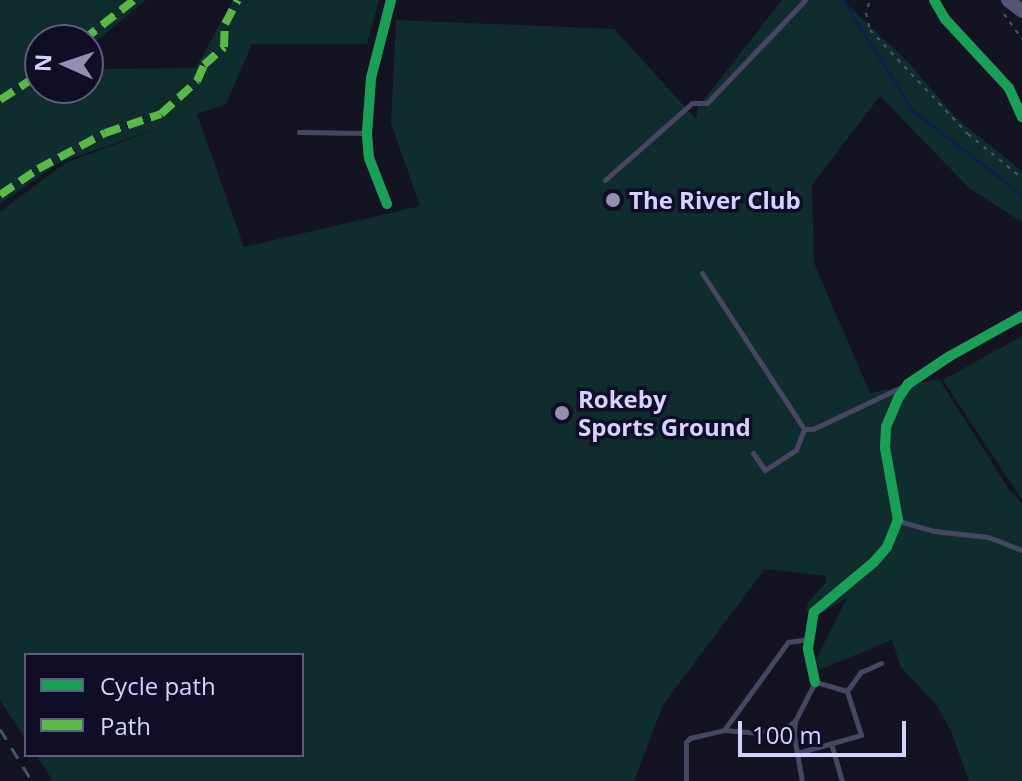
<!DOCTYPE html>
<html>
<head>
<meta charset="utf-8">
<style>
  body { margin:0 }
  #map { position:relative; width:1022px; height:781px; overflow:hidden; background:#141321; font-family:"Open Sans",sans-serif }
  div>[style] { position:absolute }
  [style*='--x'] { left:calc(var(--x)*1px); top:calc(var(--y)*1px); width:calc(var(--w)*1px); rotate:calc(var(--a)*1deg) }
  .green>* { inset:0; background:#102d2d }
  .stream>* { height:3px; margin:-1.5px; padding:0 1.5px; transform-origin:1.5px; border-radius:1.5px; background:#092247 }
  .path>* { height:2px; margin-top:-1px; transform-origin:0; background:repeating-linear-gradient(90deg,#485a69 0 4px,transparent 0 10px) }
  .lane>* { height:5px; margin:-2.5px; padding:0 2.5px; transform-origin:2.5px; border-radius:2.5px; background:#474762 }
  .street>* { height:10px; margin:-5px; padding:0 5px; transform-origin:5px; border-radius:5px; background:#474762 }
  .secondary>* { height:14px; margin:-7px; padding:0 7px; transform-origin:7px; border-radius:7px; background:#555474 }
  .rail>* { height:3px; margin-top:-1.5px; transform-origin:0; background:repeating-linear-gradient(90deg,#3f586a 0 12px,transparent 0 22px) }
  .quiet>* { height:8px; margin-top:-4px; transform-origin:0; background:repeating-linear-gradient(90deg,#58b947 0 16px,transparent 0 24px) }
  .cycleway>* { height:10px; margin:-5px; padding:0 5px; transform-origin:5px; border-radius:5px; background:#1a9f57 }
  .dots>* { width:22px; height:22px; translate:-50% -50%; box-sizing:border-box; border:4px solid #100d27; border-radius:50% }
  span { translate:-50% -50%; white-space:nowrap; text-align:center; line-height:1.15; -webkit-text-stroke:7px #100d27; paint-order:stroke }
  .poi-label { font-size:24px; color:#d6d2ff; font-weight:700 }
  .left { translate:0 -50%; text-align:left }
  .legend { position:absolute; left:24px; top:653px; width:280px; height:104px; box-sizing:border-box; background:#100d27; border:2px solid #5f5c7d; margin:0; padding:10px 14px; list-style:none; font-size:24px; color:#d6d2ff }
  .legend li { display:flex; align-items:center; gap:16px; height:40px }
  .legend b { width:40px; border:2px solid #5f5c7d }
  .north { position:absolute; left:24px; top:24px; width:80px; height:80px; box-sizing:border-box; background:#100d27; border:2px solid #5f5c7d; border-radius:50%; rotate:273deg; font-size:22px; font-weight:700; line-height:32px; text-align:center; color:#d6d2ff }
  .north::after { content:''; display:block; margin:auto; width:28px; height:36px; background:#928fb1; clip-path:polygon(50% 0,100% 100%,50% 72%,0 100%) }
  .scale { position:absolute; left:738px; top:721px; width:168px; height:36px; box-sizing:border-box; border:4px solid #d6d2ff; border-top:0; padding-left:10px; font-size:24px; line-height:28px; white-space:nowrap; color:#d6d2ff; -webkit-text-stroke:6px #100d27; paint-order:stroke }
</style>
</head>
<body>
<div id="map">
  <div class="green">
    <i style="clip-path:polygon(0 0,146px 0,88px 48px,88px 40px,40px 40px,40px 88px,88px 88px,88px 65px,97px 69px,196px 68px,233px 0,379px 0,367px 44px,252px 44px,226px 104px,197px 114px,244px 247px,420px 206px,391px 123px,396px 20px,614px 29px,696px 119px,698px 107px,782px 0,842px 0,907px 61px,958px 120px,1022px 171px,1022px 222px,969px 188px,880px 96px,812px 185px,814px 263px,870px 393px,939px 379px,1010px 491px,1022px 503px,1022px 781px,969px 781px,951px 731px,937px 706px,901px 667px,892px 640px,821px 669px,815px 661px,847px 598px,824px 611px,815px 607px,810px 612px,806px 610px,808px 603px,826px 582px,826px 576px,765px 569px,663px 705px,634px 781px,53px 781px,36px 755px,302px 755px,302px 655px,26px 655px,26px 740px,0 700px,0 212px,65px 163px,165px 126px,60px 162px,0 204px)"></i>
    <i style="clip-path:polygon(1022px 336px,1022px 500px,943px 380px)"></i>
  </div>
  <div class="stream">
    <i style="--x:843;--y:0;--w:131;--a:57.8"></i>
    <i style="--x:913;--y:111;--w:138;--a:37.6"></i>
  </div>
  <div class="path">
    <i style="--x:869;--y:3;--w:10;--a:107"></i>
    <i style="--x:866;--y:13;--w:17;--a:77"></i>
    <i style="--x:870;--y:30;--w:143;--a:46.7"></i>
    <i style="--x:968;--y:134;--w:70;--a:39.2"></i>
    <i style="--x:1004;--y:14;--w:31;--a:54"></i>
  </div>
  <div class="lane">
    <i style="--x:299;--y:132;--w:66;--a:0.9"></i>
    <i style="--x:605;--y:180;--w:116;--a:-41.5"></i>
    <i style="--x:692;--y:103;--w:15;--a:0"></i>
    <i style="--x:707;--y:103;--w:142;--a:-46.4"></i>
    <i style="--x:702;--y:273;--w:186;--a:56.8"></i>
    <i style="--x:804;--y:429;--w:9;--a:0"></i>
    <i style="--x:813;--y:429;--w:101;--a:-25.3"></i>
    <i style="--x:753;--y:453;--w:21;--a:55"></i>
    <i style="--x:765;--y:470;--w:37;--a:-33"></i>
    <i style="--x:796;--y:450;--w:22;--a:-69"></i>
    <i style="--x:899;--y:521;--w:36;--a:16"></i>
    <i style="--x:934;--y:531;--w:54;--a:6.3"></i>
    <i style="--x:988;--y:537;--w:36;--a:21"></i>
    <i style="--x:847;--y:691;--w:24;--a:-54"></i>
    <i style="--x:861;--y:672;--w:22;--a:-24"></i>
    <i style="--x:724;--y:730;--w:109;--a:-54"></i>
    <i style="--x:788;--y:642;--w:21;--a:-8"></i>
    <i style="--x:831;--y:743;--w:40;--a:74"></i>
    <i style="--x:797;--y:753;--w:66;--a:-15.7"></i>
    <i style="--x:861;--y:735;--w:46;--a:-107.7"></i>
    <i style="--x:847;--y:691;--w:33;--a:-164"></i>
    <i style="--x:815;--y:682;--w:44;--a:117.1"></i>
    <i style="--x:795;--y:721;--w:14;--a:94"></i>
    <i style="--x:794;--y:735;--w:18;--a:81"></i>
    <i style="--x:797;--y:753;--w:28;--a:80"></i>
    <i style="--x:686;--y:781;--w:39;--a:-90"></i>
    <i style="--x:686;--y:742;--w:6;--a:-45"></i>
    <i style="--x:690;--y:738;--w:35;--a:-13"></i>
    <i style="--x:724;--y:730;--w:32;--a:5"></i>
    <i style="--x:756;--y:733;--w:29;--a:-10"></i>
    <i style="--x:785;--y:728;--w:11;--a:-34"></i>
  </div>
  <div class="street">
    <i style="--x:934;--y:0;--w:22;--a:60"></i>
    <i style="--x:945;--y:19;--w:94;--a:47.2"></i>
    <i style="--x:1009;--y:88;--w:32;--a:66"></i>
    <i style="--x:387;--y:204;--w:49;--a:-111.4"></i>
    <i style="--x:369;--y:158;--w:25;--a:-95"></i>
    <i style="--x:367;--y:133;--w:55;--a:-85.8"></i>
    <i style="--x:371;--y:78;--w:81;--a:-75.6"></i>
    <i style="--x:815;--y:682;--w:35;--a:-102"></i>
    <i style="--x:808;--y:648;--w:36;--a:-81"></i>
    <i style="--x:814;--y:612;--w:78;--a:-39.8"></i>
    <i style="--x:874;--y:562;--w:20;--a:-49"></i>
    <i style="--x:887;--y:547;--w:29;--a:-68"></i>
    <i style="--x:898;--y:520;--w:73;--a:-100.2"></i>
    <i style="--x:885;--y:448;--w:21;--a:-87"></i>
    <i style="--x:886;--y:427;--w:33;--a:-67"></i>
    <i style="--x:899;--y:397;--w:16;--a:-55"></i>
    <i style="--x:908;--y:384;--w:50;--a:-33.7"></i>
    <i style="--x:950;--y:356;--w:82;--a:-29.1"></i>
  </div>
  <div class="secondary">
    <i style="--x:1008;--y:0;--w:18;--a:38"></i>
  </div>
  <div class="rail">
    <i style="--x:0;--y:729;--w:61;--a:58.4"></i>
  </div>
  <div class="quiet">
    <i style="--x:83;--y:40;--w:65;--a:-38.1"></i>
    <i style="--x:0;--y:100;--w:48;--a:-33"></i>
    <i style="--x:0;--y:195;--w:46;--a:-34.4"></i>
    <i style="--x:38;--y:169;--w:76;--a:-28.2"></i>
    <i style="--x:105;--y:133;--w:59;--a:-18.7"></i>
    <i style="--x:161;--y:114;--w:49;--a:-42.5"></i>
    <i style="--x:197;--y:81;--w:17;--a:-66"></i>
    <i style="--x:204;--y:65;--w:27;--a:-42"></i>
    <i style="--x:224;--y:47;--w:23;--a:-88"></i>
    <i style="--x:225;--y:24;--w:27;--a:-62"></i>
  </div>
  <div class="cycleway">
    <i style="--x:934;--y:0;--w:22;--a:60"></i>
    <i style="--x:945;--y:19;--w:94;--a:47.2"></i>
    <i style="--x:1009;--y:88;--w:32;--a:66"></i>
    <i style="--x:387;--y:204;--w:49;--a:-111.4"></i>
    <i style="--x:369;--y:158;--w:25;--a:-95"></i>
    <i style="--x:367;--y:133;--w:55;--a:-85.8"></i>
    <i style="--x:371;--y:78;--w:81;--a:-75.6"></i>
    <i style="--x:815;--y:682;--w:35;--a:-102"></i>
    <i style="--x:808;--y:648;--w:36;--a:-81"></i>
    <i style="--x:814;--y:612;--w:78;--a:-39.8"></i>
    <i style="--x:874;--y:562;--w:20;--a:-49"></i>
    <i style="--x:887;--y:547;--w:29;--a:-68"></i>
    <i style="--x:898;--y:520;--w:73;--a:-100.2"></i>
    <i style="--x:885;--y:448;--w:21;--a:-87"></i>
    <i style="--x:886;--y:427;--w:33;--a:-67"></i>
    <i style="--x:899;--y:397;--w:16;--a:-55"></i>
    <i style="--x:908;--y:384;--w:50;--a:-33.7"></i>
    <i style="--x:950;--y:356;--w:82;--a:-29.1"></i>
  </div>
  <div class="dots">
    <i style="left:613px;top:200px;background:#928fb1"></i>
    <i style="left:562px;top:413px;background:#928fb1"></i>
  </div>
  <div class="poi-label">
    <span class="left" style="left:629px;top:200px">The River Club</span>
    <span class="left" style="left:578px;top:413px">Rokeby<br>Sports Ground</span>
  </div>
  <ul class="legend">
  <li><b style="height:10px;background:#1a9f57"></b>Cycle path</li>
  <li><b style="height:10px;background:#58b947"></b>Path</li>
  </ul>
  <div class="north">N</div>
  <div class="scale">100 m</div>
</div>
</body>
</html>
